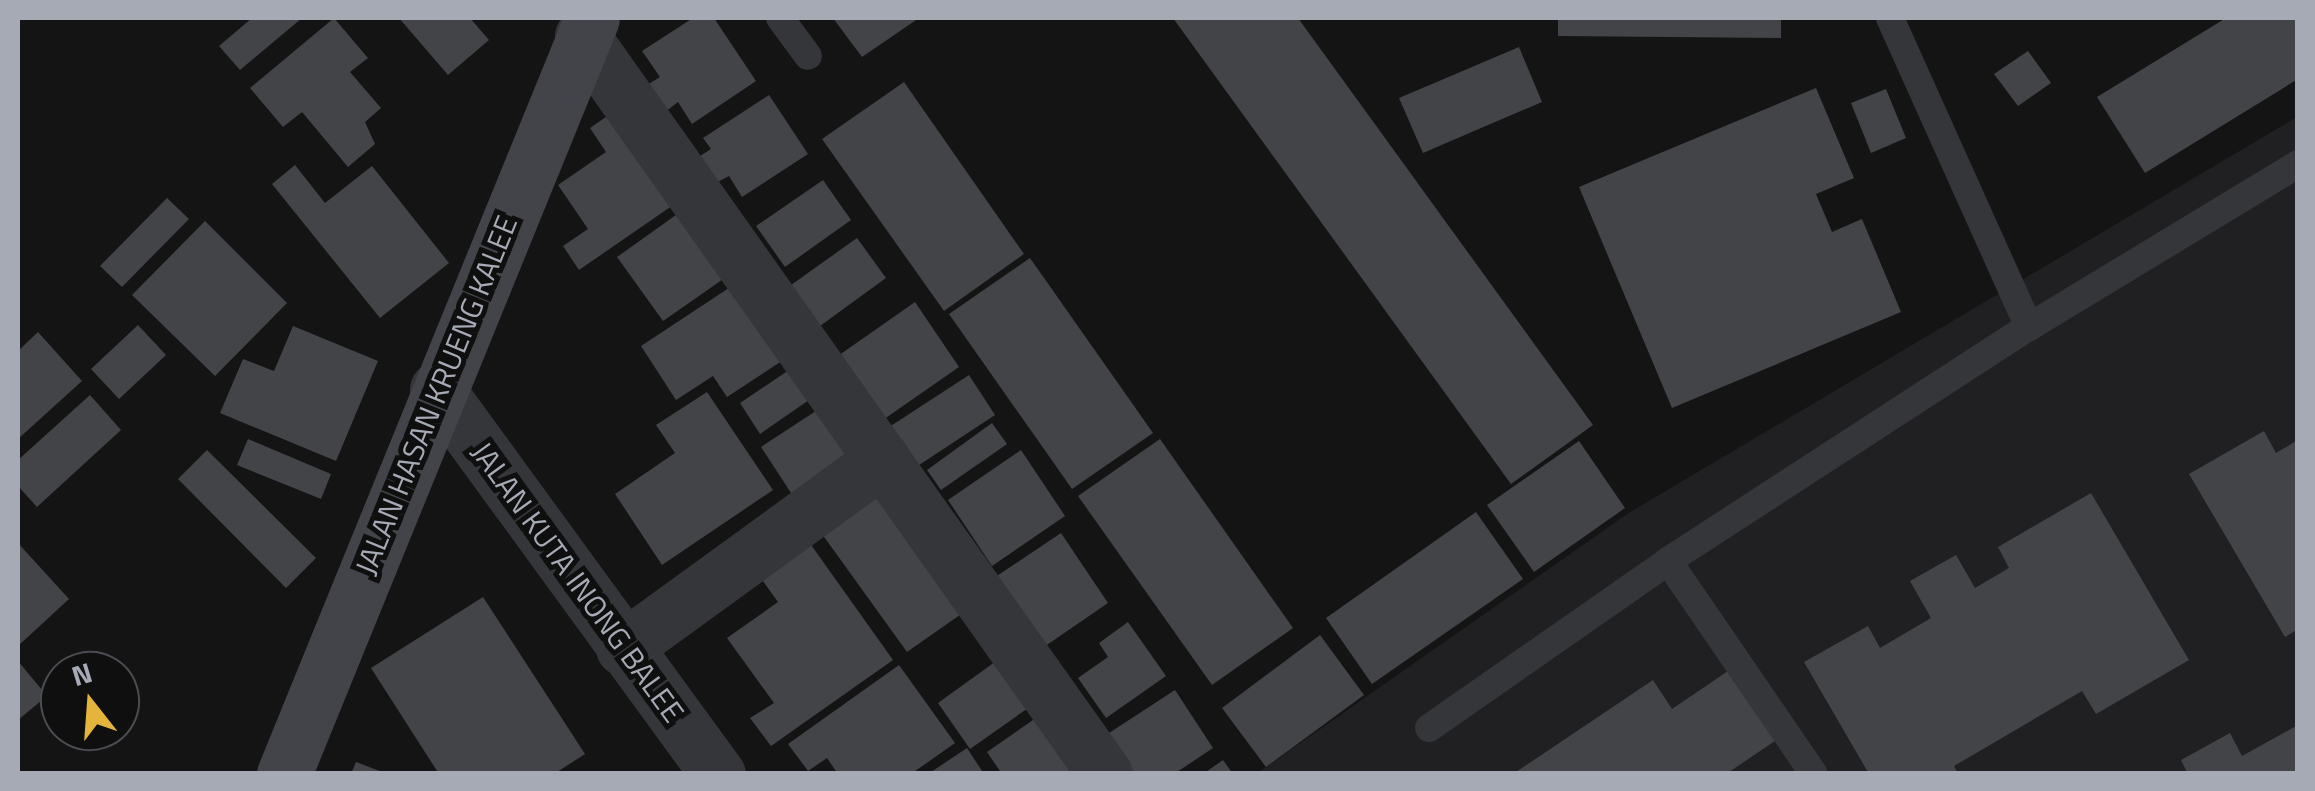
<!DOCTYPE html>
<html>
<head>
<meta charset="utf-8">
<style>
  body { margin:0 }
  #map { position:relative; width:2315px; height:791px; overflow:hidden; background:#141415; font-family:"Titillium Web",sans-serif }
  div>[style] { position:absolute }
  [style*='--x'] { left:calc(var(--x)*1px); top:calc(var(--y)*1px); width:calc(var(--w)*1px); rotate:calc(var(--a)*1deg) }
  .built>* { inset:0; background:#202022 }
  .building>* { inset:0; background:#434448 }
  .lane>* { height:28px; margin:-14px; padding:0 14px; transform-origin:14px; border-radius:14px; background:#35363a }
  .street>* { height:55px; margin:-27.5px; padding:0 27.5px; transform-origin:27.5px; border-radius:27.5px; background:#35363a }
  .secondary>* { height:55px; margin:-27.5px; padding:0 27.5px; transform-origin:27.5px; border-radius:27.5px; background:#43444a }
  span { translate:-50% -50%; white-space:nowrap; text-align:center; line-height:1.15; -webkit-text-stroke:10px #0f0f10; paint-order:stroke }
  .street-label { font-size:30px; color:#a6aab5 }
  .frame { position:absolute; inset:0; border:20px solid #a6aab5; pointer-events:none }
  .north { position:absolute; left:40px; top:651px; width:100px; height:100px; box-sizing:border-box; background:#0f0f10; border:2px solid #4b4d52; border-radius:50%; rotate:343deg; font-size:28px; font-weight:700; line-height:40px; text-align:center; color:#a6aab5 }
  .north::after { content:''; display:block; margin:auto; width:35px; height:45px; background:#e4b43d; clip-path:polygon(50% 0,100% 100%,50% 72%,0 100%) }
</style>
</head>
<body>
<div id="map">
  <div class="built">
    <i style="clip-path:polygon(2297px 117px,2297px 773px,1256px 774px,1627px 514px)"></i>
  </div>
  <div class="building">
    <i style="clip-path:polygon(252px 18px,302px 18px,240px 70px,219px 46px)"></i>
    <i style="clip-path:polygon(334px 18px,368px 58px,350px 72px,381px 108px,365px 122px,375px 144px,348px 167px,302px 112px,283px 127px,250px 88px)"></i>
    <i style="clip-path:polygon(399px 18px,470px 18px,489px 40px,448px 75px)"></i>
    <i style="clip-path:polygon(693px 18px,714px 18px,756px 81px,692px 124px,678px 102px,665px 112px,647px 85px,660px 77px,642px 51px)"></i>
    <i style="clip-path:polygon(833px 18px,919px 18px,862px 57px)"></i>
    <i style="clip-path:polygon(1173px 18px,1298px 18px,1593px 425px,1511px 484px)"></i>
    <i style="clip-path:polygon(1558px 18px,1781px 18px,1781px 38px,1558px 36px)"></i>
    <i style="clip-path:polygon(2226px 18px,2298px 18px,2298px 79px,2145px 173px,2097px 97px)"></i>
    <i style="clip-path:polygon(1519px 47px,1542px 102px,1423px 153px,1399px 98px)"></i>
    <i style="clip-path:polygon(2028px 51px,2051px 83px,2018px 106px,1994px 74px)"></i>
    <i style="clip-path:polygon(904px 82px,1024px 254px,944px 311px,822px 139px)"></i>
    <i style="clip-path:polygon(1816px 88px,1854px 178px,1816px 194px,1832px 232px,1862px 219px,1901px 312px,1672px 408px,1579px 187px)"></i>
    <i style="clip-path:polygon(1886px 89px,1906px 138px,1871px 153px,1851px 103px)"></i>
    <i style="clip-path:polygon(769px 95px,808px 154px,742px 197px,729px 176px,714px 184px,697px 158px,711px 149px,703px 138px)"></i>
    <i style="clip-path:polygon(616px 110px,679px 201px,579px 270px,563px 246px,588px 229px,558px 185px,606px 152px,590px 128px)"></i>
    <i style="clip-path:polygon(295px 165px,325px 203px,372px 166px,449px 263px,380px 318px,272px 184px)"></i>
    <i style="clip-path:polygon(823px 180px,851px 220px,785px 267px,756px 226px)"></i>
    <i style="clip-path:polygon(167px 198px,189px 219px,122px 287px,100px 266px)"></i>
    <i style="clip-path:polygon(683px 210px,729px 275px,663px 321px,617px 257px)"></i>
    <i style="clip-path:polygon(205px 221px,287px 303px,215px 376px,132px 295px)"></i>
    <i style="clip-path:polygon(857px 238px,886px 278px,820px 326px,791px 285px)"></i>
    <i style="clip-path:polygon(1030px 258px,1153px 433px,1072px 489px,949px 314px)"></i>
    <i style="clip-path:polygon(741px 280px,791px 355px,727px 397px,713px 376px,676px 400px,641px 346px)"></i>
    <i style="clip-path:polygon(915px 302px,959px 367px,880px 422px,835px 358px)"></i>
    <i style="clip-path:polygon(138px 325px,166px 355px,119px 399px,91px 369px)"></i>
    <i style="clip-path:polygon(293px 326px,378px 361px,336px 461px,220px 413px,243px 359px,274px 371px)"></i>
    <i style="clip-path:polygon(38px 332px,82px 381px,18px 439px,18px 351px)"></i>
    <i style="clip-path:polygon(789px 370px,809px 400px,760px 434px,740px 403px)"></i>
    <i style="clip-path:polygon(969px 375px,995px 415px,910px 471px,883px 431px)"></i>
    <i style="clip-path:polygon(707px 392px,773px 490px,662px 565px,615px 494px,675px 453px,656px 425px)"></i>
    <i style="clip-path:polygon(90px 395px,121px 430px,37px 507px,18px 486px,18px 460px)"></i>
    <i style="clip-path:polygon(828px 403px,861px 455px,795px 499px,761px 447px)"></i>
    <i style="clip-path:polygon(992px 423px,1007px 444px,941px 490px,927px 470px)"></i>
    <i style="clip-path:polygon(2264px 431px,2276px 453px,2298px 440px,2298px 629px,2285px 637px,2189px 474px)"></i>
    <i style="clip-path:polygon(248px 439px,331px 474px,321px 499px,237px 465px)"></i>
    <i style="clip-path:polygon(1160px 439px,1293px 628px,1212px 685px,1078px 496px)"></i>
    <i style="clip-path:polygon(1579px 441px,1625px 508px,1534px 572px,1487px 505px)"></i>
    <i style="clip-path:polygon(207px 450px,316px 558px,286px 588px,178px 479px)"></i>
    <i style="clip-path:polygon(1021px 450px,1065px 516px,992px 566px,948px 500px)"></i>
    <i style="clip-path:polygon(883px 492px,967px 610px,907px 652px,822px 534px)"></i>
    <i style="clip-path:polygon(2091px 493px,2189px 660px,2096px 714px,2082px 691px,1954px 766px,1958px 774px,1869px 774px,1804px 662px,1868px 626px,1880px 648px,1931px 618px,1910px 581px,1956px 555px,1975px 588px,2009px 568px,1998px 547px)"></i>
    <i style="clip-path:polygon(1476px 512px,1523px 579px,1372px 684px,1326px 618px)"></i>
    <i style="clip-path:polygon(1061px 533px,1108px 603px,1038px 651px,991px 580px)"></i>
    <i style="clip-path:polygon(809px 542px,893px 660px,771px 746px,750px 718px,774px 703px,727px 638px,778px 602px,760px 577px)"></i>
    <i style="clip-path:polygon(18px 543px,69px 599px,18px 646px)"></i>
    <i style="clip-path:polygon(483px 597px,585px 754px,554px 774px,439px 774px,371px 668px)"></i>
    <i style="clip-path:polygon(1128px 622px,1166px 676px,1106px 718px,1078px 678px,1108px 657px,1099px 643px)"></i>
    <i style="clip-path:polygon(1320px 635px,1364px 695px,1266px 767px,1222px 708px)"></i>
    <i style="clip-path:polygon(999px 659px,1031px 706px,970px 749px,938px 703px)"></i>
    <i style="clip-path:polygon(18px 661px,47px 696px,18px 720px)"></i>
    <i style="clip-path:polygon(899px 665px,955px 743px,911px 774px,838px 774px,827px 758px,808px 771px,788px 744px)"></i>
    <i style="clip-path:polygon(1728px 671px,1775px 741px,1726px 774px,1513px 774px,1653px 680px,1672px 709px)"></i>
    <i style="clip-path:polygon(1175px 690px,1213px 748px,1174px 774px,1135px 774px,1109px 733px)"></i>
    <i style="clip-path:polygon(1046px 711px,1089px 774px,1002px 774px,987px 752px)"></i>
    <i style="clip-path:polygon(2298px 725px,2298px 774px,2188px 774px,2181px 760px,2230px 733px,2242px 756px)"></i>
    <i style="clip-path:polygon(967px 748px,984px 774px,928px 774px)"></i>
    <i style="clip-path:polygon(1223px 760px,1233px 774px,1203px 774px)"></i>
    <i style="clip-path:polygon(356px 762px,385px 773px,385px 774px,351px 774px)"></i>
  </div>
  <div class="lane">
    <i style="--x:780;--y:18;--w:47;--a:53.6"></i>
    <i style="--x:1890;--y:18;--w:339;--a:65.8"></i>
    <i style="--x:1668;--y:561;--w:258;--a:55.6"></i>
    <i style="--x:1429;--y:728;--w:292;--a:-34.9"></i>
    <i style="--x:1668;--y:561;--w:430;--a:-33"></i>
    <i style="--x:2029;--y:327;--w:315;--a:-31.2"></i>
  </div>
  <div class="street">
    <i style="--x:582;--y:36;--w:905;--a:54.68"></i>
    <i style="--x:437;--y:389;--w:477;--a:53.9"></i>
    <i style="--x:623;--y:648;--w:321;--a:-36"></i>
  </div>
  <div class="secondary">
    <i style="--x:284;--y:774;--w:816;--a:-67.83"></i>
  </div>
  <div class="street-label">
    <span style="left:436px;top:395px;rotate:-68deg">JALAN HASAN KRUENG KALEE</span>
    <span style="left:578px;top:582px;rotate:54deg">JALAN KUTA INONG BALEE</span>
  </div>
  <div class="frame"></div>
  <div class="north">N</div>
</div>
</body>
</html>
